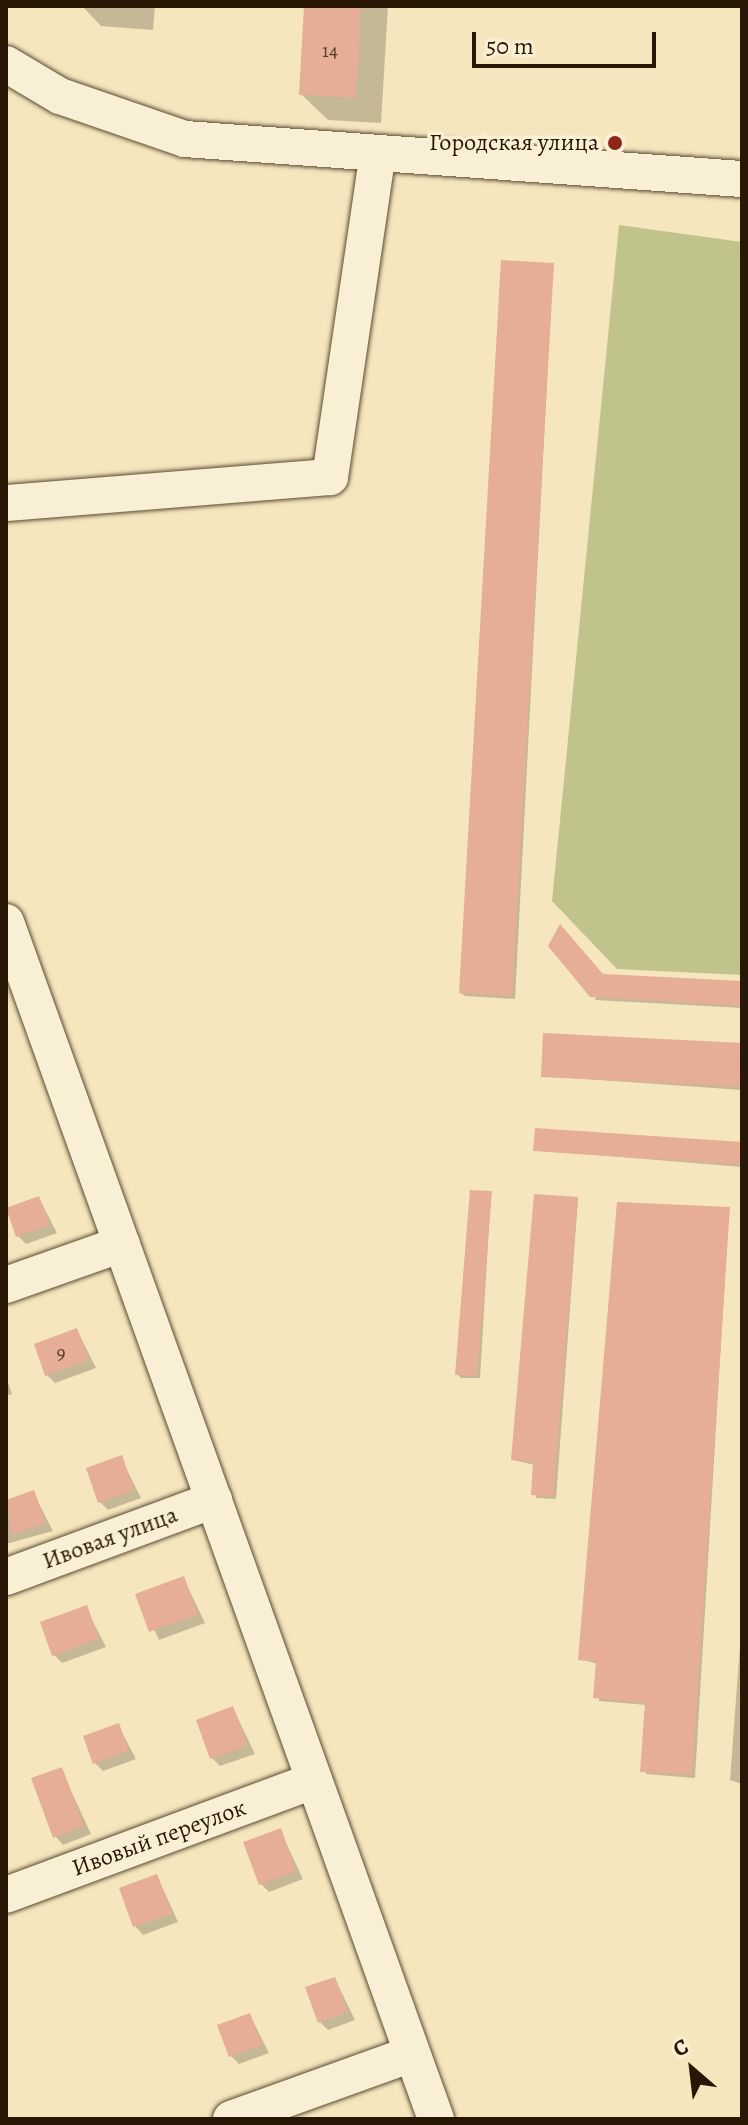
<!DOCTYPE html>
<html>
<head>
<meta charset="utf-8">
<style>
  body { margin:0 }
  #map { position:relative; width:748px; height:2125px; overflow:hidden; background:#f5e6bd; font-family:Alegreya,serif }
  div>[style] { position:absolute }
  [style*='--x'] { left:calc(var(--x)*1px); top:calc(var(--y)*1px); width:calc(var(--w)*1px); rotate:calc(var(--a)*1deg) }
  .green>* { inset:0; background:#c1c38d }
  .shadow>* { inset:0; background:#0003 }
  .building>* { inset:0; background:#e6ad97 }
  .roads { filter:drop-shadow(0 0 2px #5b4b33) drop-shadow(0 0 2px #5b4b33) }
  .minor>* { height:36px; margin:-18px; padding:0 18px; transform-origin:18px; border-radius:18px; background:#f8efd4 }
  .dots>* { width:22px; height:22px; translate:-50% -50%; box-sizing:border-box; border:4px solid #f8efd4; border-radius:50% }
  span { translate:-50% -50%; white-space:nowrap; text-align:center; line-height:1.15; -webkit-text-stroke:7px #f8efd4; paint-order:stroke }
  .number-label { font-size:20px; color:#583c2a }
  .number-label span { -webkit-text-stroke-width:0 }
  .poi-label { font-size:24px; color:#281705 }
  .right { translate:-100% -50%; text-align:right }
  .street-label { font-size:24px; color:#281705 }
  .frame { position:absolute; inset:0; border:8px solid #281705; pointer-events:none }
  .north { position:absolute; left:652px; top:2029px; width:80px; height:80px; -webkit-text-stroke:6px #f8efd4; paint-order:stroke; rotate:332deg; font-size:22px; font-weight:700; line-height:32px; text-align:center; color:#281705 }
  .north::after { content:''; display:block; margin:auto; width:28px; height:36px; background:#281705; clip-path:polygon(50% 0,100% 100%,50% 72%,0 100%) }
  .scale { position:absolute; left:472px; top:32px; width:184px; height:36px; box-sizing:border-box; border:4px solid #281705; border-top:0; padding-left:10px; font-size:24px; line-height:28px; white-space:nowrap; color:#281705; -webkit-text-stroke:6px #f8efd4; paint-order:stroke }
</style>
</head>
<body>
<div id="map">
  <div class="green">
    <i style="clip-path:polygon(619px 225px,742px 242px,742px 975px,617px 969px,552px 901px)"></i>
  </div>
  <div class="shadow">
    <i style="clip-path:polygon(82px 6px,155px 6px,153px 30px,101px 26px)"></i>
    <i style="clip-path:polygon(306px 6px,388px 6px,381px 123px,328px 120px,301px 94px)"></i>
    <i style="clip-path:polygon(553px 265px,515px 999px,465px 996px,461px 993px)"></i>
    <i style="clip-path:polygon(603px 976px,742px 983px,742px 1008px,595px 1000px)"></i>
    <i style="clip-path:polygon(742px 1045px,742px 1090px,543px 1076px)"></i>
    <i style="clip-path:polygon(742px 1144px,742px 1167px,535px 1150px)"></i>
    <i style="clip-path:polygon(491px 1193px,480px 1378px,461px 1378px,457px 1374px)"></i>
    <i style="clip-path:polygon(39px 1198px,57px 1233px,26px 1244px,18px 1236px)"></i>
    <i style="clip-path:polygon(578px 1199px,556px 1499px,536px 1498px,535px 1465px,513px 1460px)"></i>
    <i style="clip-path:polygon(729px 1209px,695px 1778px,646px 1774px,647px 1705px,599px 1701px,598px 1664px,580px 1659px)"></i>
    <i style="clip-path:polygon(77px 1330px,96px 1368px,55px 1383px,47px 1375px)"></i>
    <i style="clip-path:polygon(6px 1376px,12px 1394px,6px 1396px)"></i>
    <i style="clip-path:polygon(121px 1458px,141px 1498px,108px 1510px,100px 1502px)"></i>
    <i style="clip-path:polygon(33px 1492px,53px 1531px,6px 1544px,6px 1500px)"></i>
    <i style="clip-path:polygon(184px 1579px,205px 1623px,159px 1640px,138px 1595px)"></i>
    <i style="clip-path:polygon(86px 1608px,106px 1647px,62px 1663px,54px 1655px)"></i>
    <i style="clip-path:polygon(742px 1618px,742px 1784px,730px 1780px)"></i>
    <i style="clip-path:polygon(233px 1708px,255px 1754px,220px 1766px,212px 1758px)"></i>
    <i style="clip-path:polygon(118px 1725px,136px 1759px,103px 1771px,95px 1763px)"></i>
    <i style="clip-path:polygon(61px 1769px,91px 1834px,63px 1845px,55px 1836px)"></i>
    <i style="clip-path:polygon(280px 1830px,303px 1879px,269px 1892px,261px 1884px)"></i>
    <i style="clip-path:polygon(157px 1876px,178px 1922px,143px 1935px,135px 1926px)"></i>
    <i style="clip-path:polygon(335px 1979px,355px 2020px,328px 2030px,320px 2022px)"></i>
    <i style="clip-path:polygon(250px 2015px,269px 2053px,239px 2064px,231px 2056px)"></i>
  </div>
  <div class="building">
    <i style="clip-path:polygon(304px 6px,361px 6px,356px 98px,299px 95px)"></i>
    <i style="clip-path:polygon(501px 260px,554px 263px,512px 996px,459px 993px)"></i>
    <i style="clip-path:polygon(560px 924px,603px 974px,742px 981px,742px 1006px,590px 997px,548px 946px)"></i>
    <i style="clip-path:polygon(543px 1033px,742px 1043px,742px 1087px,541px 1077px)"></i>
    <i style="clip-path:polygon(535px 1128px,742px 1142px,742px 1165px,533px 1151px)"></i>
    <i style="clip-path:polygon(470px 1190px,492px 1191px,477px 1376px,455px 1375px)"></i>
    <i style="clip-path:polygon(534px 1194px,578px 1197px,553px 1497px,531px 1495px,533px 1462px,511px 1460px)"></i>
    <i style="clip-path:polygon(39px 1196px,50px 1225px,16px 1237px,6px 1208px)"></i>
    <i style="clip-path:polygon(617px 1202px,730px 1207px,692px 1775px,640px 1772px,645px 1703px,593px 1698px,596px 1662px,578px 1660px)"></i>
    <i style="clip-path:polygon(77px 1328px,89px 1360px,45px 1376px,34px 1344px)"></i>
    <i style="clip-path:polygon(122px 1455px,134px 1490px,98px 1503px,86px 1468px)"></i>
    <i style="clip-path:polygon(34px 1490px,46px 1523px,12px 1535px,6px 1500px)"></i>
    <i style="clip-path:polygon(184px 1576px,198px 1615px,149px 1632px,135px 1594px)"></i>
    <i style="clip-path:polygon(87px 1605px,99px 1639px,52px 1656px,40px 1622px)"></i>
    <i style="clip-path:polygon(233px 1706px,248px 1745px,210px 1759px,196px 1720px)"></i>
    <i style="clip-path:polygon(119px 1723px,129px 1751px,93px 1764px,83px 1736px)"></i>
    <i style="clip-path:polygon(62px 1767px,84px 1826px,53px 1838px,31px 1778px)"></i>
    <i style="clip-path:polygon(281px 1828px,296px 1871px,259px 1885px,243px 1842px)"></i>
    <i style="clip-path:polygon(157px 1874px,172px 1914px,133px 1927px,119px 1888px)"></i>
    <i style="clip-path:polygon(335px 1977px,348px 2012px,318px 2023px,305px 1987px)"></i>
    <i style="clip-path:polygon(250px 2013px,262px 2045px,229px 2057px,217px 2025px)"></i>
  </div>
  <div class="roads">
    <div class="minor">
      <i style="--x:6;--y:64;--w:63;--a:30.7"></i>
      <i style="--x:60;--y:96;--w:132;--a:19"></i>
      <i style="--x:185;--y:139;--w:558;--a:4.11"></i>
      <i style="--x:6;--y:503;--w:325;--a:-4.6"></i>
      <i style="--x:330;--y:477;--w:322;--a:-81.6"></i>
      <i style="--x:6;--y:922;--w:1272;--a:70.24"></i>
      <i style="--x:6;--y:1285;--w:123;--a:-19.5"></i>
      <i style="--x:6;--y:1577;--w:222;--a:-20.3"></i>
      <i style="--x:6;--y:1895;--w:327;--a:-20.4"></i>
      <i style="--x:231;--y:2119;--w:192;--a:-19.8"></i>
    </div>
  </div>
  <div class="dots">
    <i style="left:615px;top:143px;background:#8f2418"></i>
  </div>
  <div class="number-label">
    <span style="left:330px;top:50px">14</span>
    <span style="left:61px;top:1352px">9</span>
  </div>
  <div class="poi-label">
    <span class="right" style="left:599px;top:143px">Городская улица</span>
  </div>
  <div class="street-label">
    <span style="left:110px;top:1538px;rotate:-20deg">Ивовая улица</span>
    <span style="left:159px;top:1838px;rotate:-20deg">Ивовый переулок</span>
  </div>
  <div class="frame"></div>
  <div class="north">С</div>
  <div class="scale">50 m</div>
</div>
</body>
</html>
